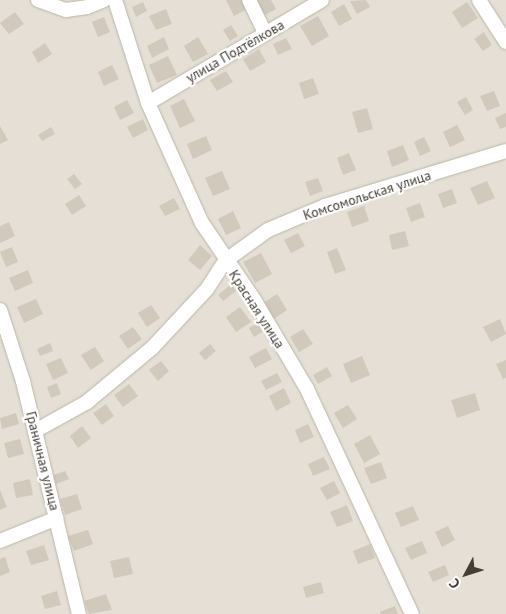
<!DOCTYPE html>
<html>
<head>
<meta charset="utf-8">
<style>
  body { margin:0 }
  #map { position:relative; width:506px; height:614px; overflow:hidden; background:#f2eee7; font-family:"PT Sans",sans-serif }
  div>[style] { position:absolute }
  [style*='--x'] { left:calc(var(--x)*1px); top:calc(var(--y)*1px); width:calc(var(--w)*1px); rotate:calc(var(--a)*1deg) }
  .residential>* { inset:0; background:#e5dfd5 }
  .building>* { inset:0; background:#d2c9bd }
  .roads { filter:drop-shadow(0 0 1px #bcb5aa) drop-shadow(0 0 1px #bcb5aa) }
  .minor>* { height:14px; margin:-7px; padding:0 7px; transform-origin:7px; border-radius:7px; background:#fff }
  span { translate:-50% -50%; white-space:nowrap; text-align:center; line-height:1.15; -webkit-text-stroke:4.5px #fff; paint-order:stroke }
  .street-label { font-size:14px; color:#443e36 }
  .north { position:absolute; left:441px; top:549px; width:50px; height:50px; -webkit-text-stroke:4px #fff; paint-order:stroke; rotate:230deg; font-size:14px; font-weight:700; line-height:20px; text-align:center; color:#443e36 }
  .north::after { content:''; display:block; margin:auto; width:18px; height:22px; background:#443e36; clip-path:polygon(50% 0,100% 100%,50% 72%,0 100%) }
</style>
</head>
<body>
<div id="map">
  <div class="residential">
    <i style="clip-path:polygon(0 0,506px 0,506px 614px,0 614px)"></i>
  </div>
  <div class="building">
    <i style="clip-path:polygon(226px 0,243px 0,247px 9px,234px 16px)"></i>
    <i style="clip-path:polygon(257px 0,271px 0,276px 9px,265px 15px)"></i>
    <i style="clip-path:polygon(366px 0,370px 7px,357px 14px,350px 1px)"></i>
    <i style="clip-path:polygon(143px 2px,147px 11px,136px 17px,132px 7px)"></i>
    <i style="clip-path:polygon(467px 2px,478px 18px,462px 28px,452px 12px)"></i>
    <i style="clip-path:polygon(344px 4px,352px 19px,339px 26px,331px 12px)"></i>
    <i style="clip-path:polygon(166px 9px,172px 24px,156px 30px,149px 16px)"></i>
    <i style="clip-path:polygon(15px 12px,24px 24px,9px 34px,0 23px)"></i>
    <i style="clip-path:polygon(318px 16px,329px 36px,312px 46px,300px 26px)"></i>
    <i style="clip-path:polygon(104px 17px,110px 32px,98px 37px,92px 22px)"></i>
    <i style="clip-path:polygon(231px 25px,238px 36px,230px 41px,223px 30px)"></i>
    <i style="clip-path:polygon(484px 32px,492px 45px,483px 51px,474px 39px)"></i>
    <i style="clip-path:polygon(164px 37px,169px 49px,152px 58px,147px 46px)"></i>
    <i style="clip-path:polygon(198px 37px,208px 54px,193px 62px,184px 46px)"></i>
    <i style="clip-path:polygon(286px 38px,292px 49px,278px 55px,273px 44px)"></i>
    <i style="clip-path:polygon(45px 43px,52px 54px,38px 63px,32px 52px)"></i>
    <i style="clip-path:polygon(259px 49px,266px 62px,250px 71px,243px 59px)"></i>
    <i style="clip-path:polygon(168px 56px,177px 75px,157px 83px,149px 65px)"></i>
    <i style="clip-path:polygon(112px 65px,119px 79px,104px 86px,98px 72px)"></i>
    <i style="clip-path:polygon(226px 71px,233px 82px,217px 91px,210px 80px)"></i>
    <i style="clip-path:polygon(313px 78px,319px 94px,304px 99px,299px 83px)"></i>
    <i style="clip-path:polygon(494px 91px,500px 106px,487px 111px,480px 96px)"></i>
    <i style="clip-path:polygon(466px 97px,473px 110px,465px 115px,457px 102px)"></i>
    <i style="clip-path:polygon(184px 99px,195px 121px,180px 128px,170px 106px)"></i>
    <i style="clip-path:polygon(127px 100px,134px 113px,120px 120px,114px 107px)"></i>
    <i style="clip-path:polygon(367px 108px,373px 129px,358px 133px,352px 112px)"></i>
    <i style="clip-path:polygon(506px 113px,506px 127px,500px 129px,495px 118px)"></i>
    <i style="clip-path:polygon(143px 119px,148px 130px,133px 138px,127px 127px)"></i>
    <i style="clip-path:polygon(457px 125px,465px 140px,450px 147px,443px 132px)"></i>
    <i style="clip-path:polygon(0 126px,8px 140px,0 144px)"></i>
    <i style="clip-path:polygon(51px 127px,55px 134px,42px 141px,38px 135px)"></i>
    <i style="clip-path:polygon(206px 136px,212px 150px,193px 159px,187px 144px)"></i>
    <i style="clip-path:polygon(424px 137px,431px 151px,420px 156px,414px 142px)"></i>
    <i style="clip-path:polygon(403px 145px,409px 160px,392px 167px,387px 151px)"></i>
    <i style="clip-path:polygon(349px 153px,356px 170px,343px 175px,337px 158px)"></i>
    <i style="clip-path:polygon(222px 171px,230px 189px,213px 196px,205px 178px)"></i>
    <i style="clip-path:polygon(74px 174px,82px 184px,75px 189px,67px 179px)"></i>
    <i style="clip-path:polygon(318px 178px,323px 191px,310px 196px,305px 182px)"></i>
    <i style="clip-path:polygon(487px 181px,495px 198px,478px 205px,470px 188px)"></i>
    <i style="clip-path:polygon(452px 189px,457px 203px,443px 208px,438px 194px)"></i>
    <i style="clip-path:polygon(79px 195px,86px 206px,72px 215px,65px 204px)"></i>
    <i style="clip-path:polygon(174px 198px,180px 209px,165px 216px,159px 206px)"></i>
    <i style="clip-path:polygon(420px 203px,425px 217px,411px 222px,406px 208px)"></i>
    <i style="clip-path:polygon(364px 206px,369px 221px,352px 227px,347px 212px)"></i>
    <i style="clip-path:polygon(233px 211px,241px 228px,226px 235px,218px 219px)"></i>
    <i style="clip-path:polygon(9px 222px,15px 236px,0 243px,0 226px)"></i>
    <i style="clip-path:polygon(405px 231px,409px 246px,392px 250px,389px 235px)"></i>
    <i style="clip-path:polygon(298px 233px,305px 246px,291px 253px,284px 240px)"></i>
    <i style="clip-path:polygon(200px 245px,212px 256px,200px 270px,188px 260px)"></i>
    <i style="clip-path:polygon(12px 247px,18px 262px,6px 267px,0 252px)"></i>
    <i style="clip-path:polygon(337px 248px,346px 270px,335px 274px,327px 252px)"></i>
    <i style="clip-path:polygon(261px 253px,272px 274px,255px 283px,243px 262px)"></i>
    <i style="clip-path:polygon(28px 270px,33px 283px,15px 291px,9px 278px)"></i>
    <i style="clip-path:polygon(231px 284px,236px 291px,223px 301px,218px 295px)"></i>
    <i style="clip-path:polygon(277px 294px,287px 310px,274px 319px,263px 303px)"></i>
    <i style="clip-path:polygon(36px 299px,43px 314px,24px 323px,17px 307px)"></i>
    <i style="clip-path:polygon(151px 305px,160px 318px,147px 327px,138px 313px)"></i>
    <i style="clip-path:polygon(240px 307px,251px 322px,236px 332px,226px 317px)"></i>
    <i style="clip-path:polygon(500px 319px,506px 334px,491px 342px,483px 327px)"></i>
    <i style="clip-path:polygon(262px 320px,267px 329px,254px 337px,249px 328px)"></i>
    <i style="clip-path:polygon(133px 327px,142px 339px,128px 349px,119px 336px)"></i>
    <i style="clip-path:polygon(303px 329px,313px 344px,299px 352px,290px 337px)"></i>
    <i style="clip-path:polygon(50px 343px,53px 351px,40px 356px,37px 349px)"></i>
    <i style="clip-path:polygon(210px 344px,216px 351px,205px 360px,199px 353px)"></i>
    <i style="clip-path:polygon(95px 347px,104px 361px,91px 370px,81px 355px)"></i>
    <i style="clip-path:polygon(266px 348px,272px 359px,255px 368px,249px 357px)"></i>
    <i style="clip-path:polygon(362px 356px,370px 375px,351px 383px,343px 364px)"></i>
    <i style="clip-path:polygon(61px 358px,68px 373px,53px 380px,46px 364px)"></i>
    <i style="clip-path:polygon(506px 360px,506px 378px,503px 379px,496px 364px)"></i>
    <i style="clip-path:polygon(161px 361px,169px 371px,158px 381px,149px 370px)"></i>
    <i style="clip-path:polygon(327px 367px,332px 376px,318px 384px,313px 375px)"></i>
    <i style="clip-path:polygon(277px 373px,282px 382px,266px 390px,261px 381px)"></i>
    <i style="clip-path:polygon(57px 383px,61px 394px,51px 398px,47px 387px)"></i>
    <i style="clip-path:polygon(129px 384px,138px 396px,123px 407px,114px 395px)"></i>
    <i style="clip-path:polygon(284px 388px,291px 403px,276px 411px,269px 396px)"></i>
    <i style="clip-path:polygon(475px 393px,480px 410px,457px 418px,451px 400px)"></i>
    <i style="clip-path:polygon(106px 404px,114px 416px,102px 425px,93px 413px)"></i>
    <i style="clip-path:polygon(348px 405px,357px 419px,343px 428px,334px 413px)"></i>
    <i style="clip-path:polygon(16px 413px,19px 424px,2px 429px,0 418px)"></i>
    <i style="clip-path:polygon(308px 424px,314px 437px,300px 443px,295px 430px)"></i>
    <i style="clip-path:polygon(82px 426px,91px 438px,78px 448px,70px 436px)"></i>
    <i style="clip-path:polygon(370px 435px,380px 454px,364px 463px,354px 444px)"></i>
    <i style="clip-path:polygon(20px 439px,24px 454px,8px 458px,4px 443px)"></i>
    <i style="clip-path:polygon(324px 457px,330px 469px,313px 476px,308px 464px)"></i>
    <i style="clip-path:polygon(381px 462px,387px 478px,371px 484px,364px 468px)"></i>
    <i style="clip-path:polygon(65px 471px,69px 479px,56px 484px,53px 475px)"></i>
    <i style="clip-path:polygon(30px 479px,33px 495px,16px 498px,13px 483px)"></i>
    <i style="clip-path:polygon(334px 481px,340px 493px,327px 500px,320px 488px)"></i>
    <i style="clip-path:polygon(0 490px,7px 507px,0 510px)"></i>
    <i style="clip-path:polygon(77px 494px,82px 509px,65px 515px,60px 499px)"></i>
    <i style="clip-path:polygon(347px 505px,353px 521px,337px 527px,330px 512px)"></i>
    <i style="clip-path:polygon(413px 506px,419px 520px,401px 527px,395px 513px)"></i>
    <i style="clip-path:polygon(448px 526px,455px 540px,442px 547px,435px 532px)"></i>
    <i style="clip-path:polygon(88px 530px,93px 544px,74px 551px,68px 536px)"></i>
    <i style="clip-path:polygon(422px 541px,427px 553px,411px 560px,405px 548px)"></i>
    <i style="clip-path:polygon(370px 544px,375px 558px,358px 564px,353px 551px)"></i>
    <i style="clip-path:polygon(44px 545px,49px 560px,31px 565px,26px 551px)"></i>
    <i style="clip-path:polygon(5px 557px,10px 572px,0 576px,0 559px)"></i>
    <i style="clip-path:polygon(129px 557px,133px 574px,114px 578px,110px 561px)"></i>
    <i style="clip-path:polygon(445px 565px,449px 575px,433px 582px,428px 572px)"></i>
    <i style="clip-path:polygon(321px 582px,324px 593px,306px 598px,303px 587px)"></i>
    <i style="clip-path:polygon(57px 591px,61px 605px,45px 609px,41px 596px)"></i>
    <i style="clip-path:polygon(106px 594px,112px 610px,89px 614px,84px 601px)"></i>
    <i style="clip-path:polygon(395px 606px,398px 614px,380px 614px,380px 612px)"></i>
  </div>
  <div class="roads">
    <div class="minor">
      <i style="--x:38;--y:0;--w:30;--a:20"></i>
      <i style="--x:66;--y:10;--w:21;--a:-8"></i>
      <i style="--x:87;--y:7;--w:18;--a:-22"></i>
      <i style="--x:115;--y:0;--w:108;--a:72.2"></i>
      <i style="--x:148;--y:103;--w:132;--a:65.8"></i>
      <i style="--x:202;--y:223;--w:94;--a:55.8"></i>
      <i style="--x:255;--y:301;--w:102;--a:59.4"></i>
      <i style="--x:307;--y:389;--w:248;--a:65"></i>
      <i style="--x:249;--y:0;--w:37;--a:64"></i>
      <i style="--x:479;--y:0;--w:50;--a:57.3"></i>
      <i style="--x:148;--y:103;--w:202;--a:-30.6"></i>
      <i style="--x:0;--y:310;--w:75;--a:72.1"></i>
      <i style="--x:23;--y:381;--w:240;--a:76.5"></i>
      <i style="--x:35;--y:431;--w:60;--a:-29.1"></i>
      <i style="--x:87;--y:402;--w:85;--a:-39.7"></i>
      <i style="--x:152;--y:348;--w:81;--a:-47"></i>
      <i style="--x:207;--y:289;--w:33;--a:-57"></i>
      <i style="--x:225;--y:261;--w:53;--a:-35.8"></i>
      <i style="--x:268;--y:230;--w:62;--a:-22.8"></i>
      <i style="--x:325;--y:206;--w:189;--a:-16.9"></i>
      <i style="--x:0;--y:541;--w:61;--a:-22"></i>
    </div>
  </div>
  <div class="street-label">
    <span style="left:235px;top:51px;rotate:-30deg">улица Подтёлкова</span>
    <span style="left:367px;top:195px;rotate:-18deg">Комсомольская улица</span>
    <span style="left:257px;top:309px;rotate:57deg">Красная улица</span>
    <span style="left:43px;top:461px;rotate:76deg">Граничная улица</span>
  </div>
  <div class="north">С</div>
</div>
</body>
</html>
